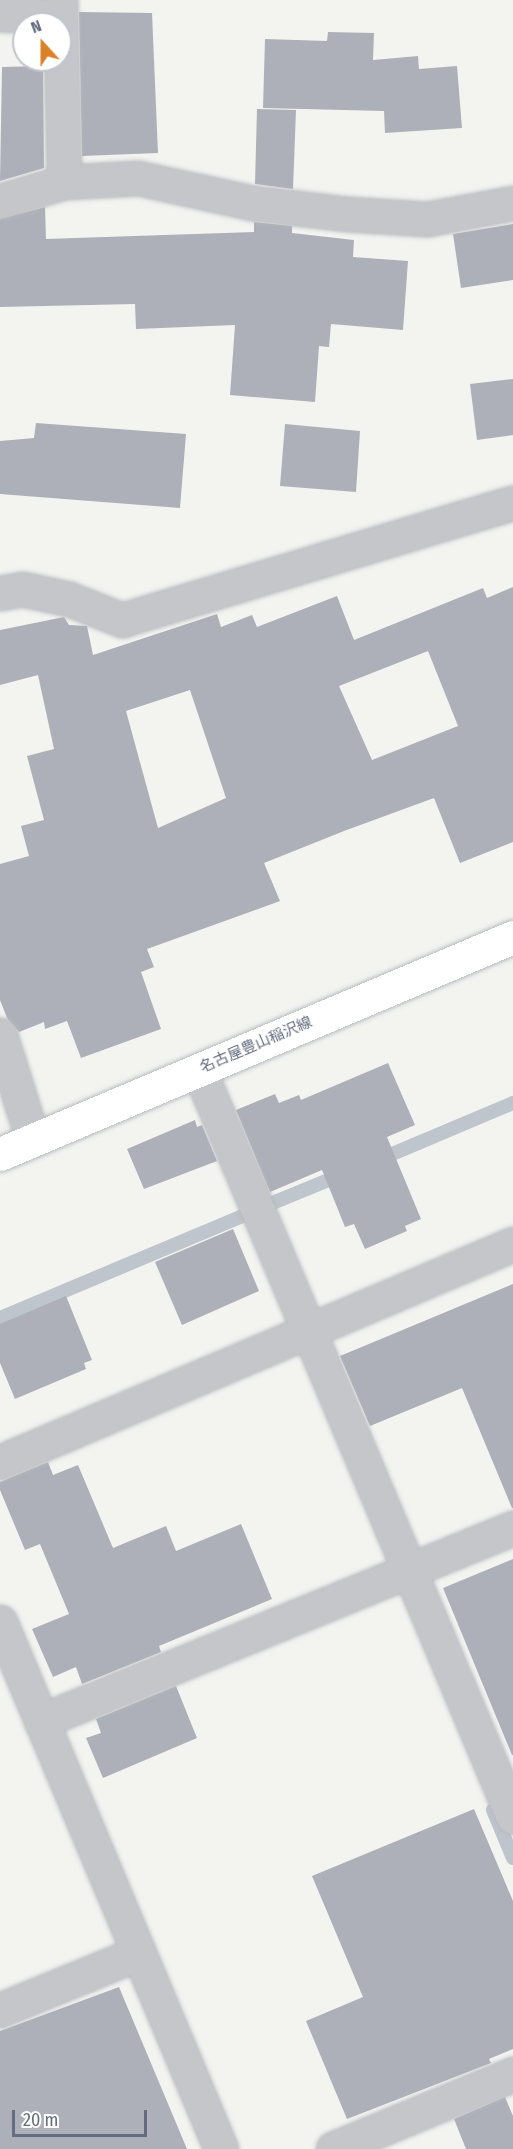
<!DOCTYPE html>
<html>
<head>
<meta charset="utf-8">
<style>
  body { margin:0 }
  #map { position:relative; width:513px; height:2149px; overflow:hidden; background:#f3f4f0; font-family:"Fira Sans Condensed","Noto Sans JP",sans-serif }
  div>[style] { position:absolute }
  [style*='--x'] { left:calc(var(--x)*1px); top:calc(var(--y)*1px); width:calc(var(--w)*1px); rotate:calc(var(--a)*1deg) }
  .stream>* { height:14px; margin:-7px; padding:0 7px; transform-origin:7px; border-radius:7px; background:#bfc5cc }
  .building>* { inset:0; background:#adb0b8 }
  .roads { filter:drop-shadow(0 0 2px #b8bac0) drop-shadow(0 0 2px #b8bac0) }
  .street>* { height:33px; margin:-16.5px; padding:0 16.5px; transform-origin:16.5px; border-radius:16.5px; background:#c4c6ca }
  .secondary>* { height:33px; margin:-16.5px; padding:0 16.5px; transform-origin:16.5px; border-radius:16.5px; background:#fff }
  span { translate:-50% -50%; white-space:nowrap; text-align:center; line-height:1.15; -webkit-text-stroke:6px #fff; paint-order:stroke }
  .street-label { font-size:15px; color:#646c80 }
  .north { position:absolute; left:12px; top:12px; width:60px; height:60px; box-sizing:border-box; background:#fff; border:2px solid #c1c4cc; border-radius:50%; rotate:339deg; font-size:16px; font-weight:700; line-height:24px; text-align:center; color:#646c80 }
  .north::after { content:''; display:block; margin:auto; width:21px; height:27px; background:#db8229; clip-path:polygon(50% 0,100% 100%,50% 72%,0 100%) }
  .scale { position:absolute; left:12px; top:2110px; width:135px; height:27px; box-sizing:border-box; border:3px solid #646c80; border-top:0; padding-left:8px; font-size:18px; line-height:21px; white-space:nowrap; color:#646c80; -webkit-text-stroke:4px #fff; paint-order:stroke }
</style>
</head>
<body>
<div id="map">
  <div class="stream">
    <i style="--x:378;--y:1160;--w:147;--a:-22.9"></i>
    <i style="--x:270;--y:1204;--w:79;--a:-22.3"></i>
    <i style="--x:0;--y:1318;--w:266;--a:-22.8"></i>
    <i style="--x:493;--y:1810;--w:52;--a:67.4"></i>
  </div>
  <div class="building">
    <i style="clip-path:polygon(79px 12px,152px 13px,158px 153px,82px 156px)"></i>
    <i style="clip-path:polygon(328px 32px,374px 33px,373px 60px,418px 56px,419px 69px,457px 66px,462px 128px,385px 133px,384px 111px,263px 108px,265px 39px,327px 41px)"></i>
    <i style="clip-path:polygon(43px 66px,44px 168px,0 181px,2px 67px)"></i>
    <i style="clip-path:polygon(257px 109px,296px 110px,293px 189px,255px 184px)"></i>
    <i style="clip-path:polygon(45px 207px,46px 239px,254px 232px,254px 222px,292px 226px,292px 233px,354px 240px,353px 257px,408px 261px,403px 330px,331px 324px,329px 347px,319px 346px,315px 402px,230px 395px,235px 325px,136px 329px,135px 304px,0 307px,0 219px)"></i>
    <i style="clip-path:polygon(513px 224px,513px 280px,461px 288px,453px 234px)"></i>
    <i style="clip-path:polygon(513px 379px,513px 435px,477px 440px,470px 384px)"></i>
    <i style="clip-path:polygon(36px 423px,186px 434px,180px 508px,0 494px,0 441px,34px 438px)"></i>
    <i style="clip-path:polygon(285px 424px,360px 431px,356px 492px,280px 486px)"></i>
    <i style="clip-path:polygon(evenodd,513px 587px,513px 842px,460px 863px,434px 798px,344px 831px,264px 863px,280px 901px,147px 949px,154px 967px,141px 972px,161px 1029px,81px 1058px,67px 1021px,45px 1029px,44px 1022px,19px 1032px,7px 1018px,0 1000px,0 864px,29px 856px,21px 826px,44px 820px,27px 756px,54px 749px,38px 675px,0 685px,0 630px,64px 617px,69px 625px,87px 626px,93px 655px,217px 614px,221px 627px,252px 615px,257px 627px,337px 596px,354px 640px,483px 588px,487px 598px,513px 587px,428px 651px,458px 726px,372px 760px,339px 686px,428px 651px,513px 587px,190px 690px,226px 798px,158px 828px,126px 711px,190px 690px)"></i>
    <i style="clip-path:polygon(388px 1063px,415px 1125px,387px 1137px,421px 1219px,405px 1226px,407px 1231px,365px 1249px,354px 1224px,345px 1227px,322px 1170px,270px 1192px,236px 1110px,275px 1094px,279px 1103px,299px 1095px,301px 1100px)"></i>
    <i style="clip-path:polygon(195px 1120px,197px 1127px,202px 1125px,217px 1161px,144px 1189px,127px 1149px)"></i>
    <i style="clip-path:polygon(233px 1229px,259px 1291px,182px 1325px,155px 1262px)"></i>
    <i style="clip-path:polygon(513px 1284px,513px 1508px,512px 1508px,462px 1388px,370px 1426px,340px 1356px)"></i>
    <i style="clip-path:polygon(66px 1296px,92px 1360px,84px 1363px,86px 1369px,15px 1399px,0 1363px,0 1324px)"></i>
    <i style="clip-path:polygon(48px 1462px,53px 1475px,78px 1465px,113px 1548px,166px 1526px,176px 1551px,241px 1524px,272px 1599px,159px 1646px,161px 1652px,82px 1684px,76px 1667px,53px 1677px,32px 1629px,69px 1614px,40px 1544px,25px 1550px,0 1490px,0 1482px)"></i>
    <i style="clip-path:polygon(513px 1559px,513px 1755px,512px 1755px,443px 1588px)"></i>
    <i style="clip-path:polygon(176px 1686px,197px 1738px,103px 1778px,86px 1738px,101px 1733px,96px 1719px)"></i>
    <i style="clip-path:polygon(474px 1809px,513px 1901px,513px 2049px,489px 2059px,491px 2063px,347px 2119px,306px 2021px,363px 1997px,312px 1876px)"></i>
    <i style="clip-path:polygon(119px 1987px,187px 2149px,0 2149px,0 2031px)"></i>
    <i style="clip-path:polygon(505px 2097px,513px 2116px,513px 2149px,466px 2149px,454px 2119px)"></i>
  </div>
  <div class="roads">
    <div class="street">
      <i style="--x:60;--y:0;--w:182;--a:88.7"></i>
      <i style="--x:0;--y:14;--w:60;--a:3.8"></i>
      <i style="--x:0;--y:201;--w:67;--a:-16.5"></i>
      <i style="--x:64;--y:182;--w:74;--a:-3.1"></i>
      <i style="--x:138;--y:178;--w:118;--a:12.3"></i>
      <i style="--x:253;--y:203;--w:96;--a:6.6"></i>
      <i style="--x:348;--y:214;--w:79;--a:3.6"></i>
      <i style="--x:427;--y:219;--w:87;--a:-10.5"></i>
      <i style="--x:0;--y:593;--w:22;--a:-10"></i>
      <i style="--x:22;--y:589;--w:48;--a:12"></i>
      <i style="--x:69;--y:599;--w:57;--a:21.6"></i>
      <i style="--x:122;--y:620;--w:408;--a:-16.7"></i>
      <i style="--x:0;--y:1035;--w:110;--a:72.6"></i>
      <i style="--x:199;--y:1070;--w:810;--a:67.2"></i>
      <i style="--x:0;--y:1462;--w:557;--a:-23.02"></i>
      <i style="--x:0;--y:1622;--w:571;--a:67.25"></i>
      <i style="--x:41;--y:1721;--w:510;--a:-22.24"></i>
      <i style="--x:0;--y:2010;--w:150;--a:-22.3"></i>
      <i style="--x:333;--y:2149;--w:195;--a:-22.6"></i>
    </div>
    <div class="secondary">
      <i style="--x:0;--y:1154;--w:557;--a:-22.93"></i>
    </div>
  </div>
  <div class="street-label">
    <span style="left:256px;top:1045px;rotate:-23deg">名古屋豊山稲沢線</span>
  </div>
  <div class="north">N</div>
  <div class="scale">20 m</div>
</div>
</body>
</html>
